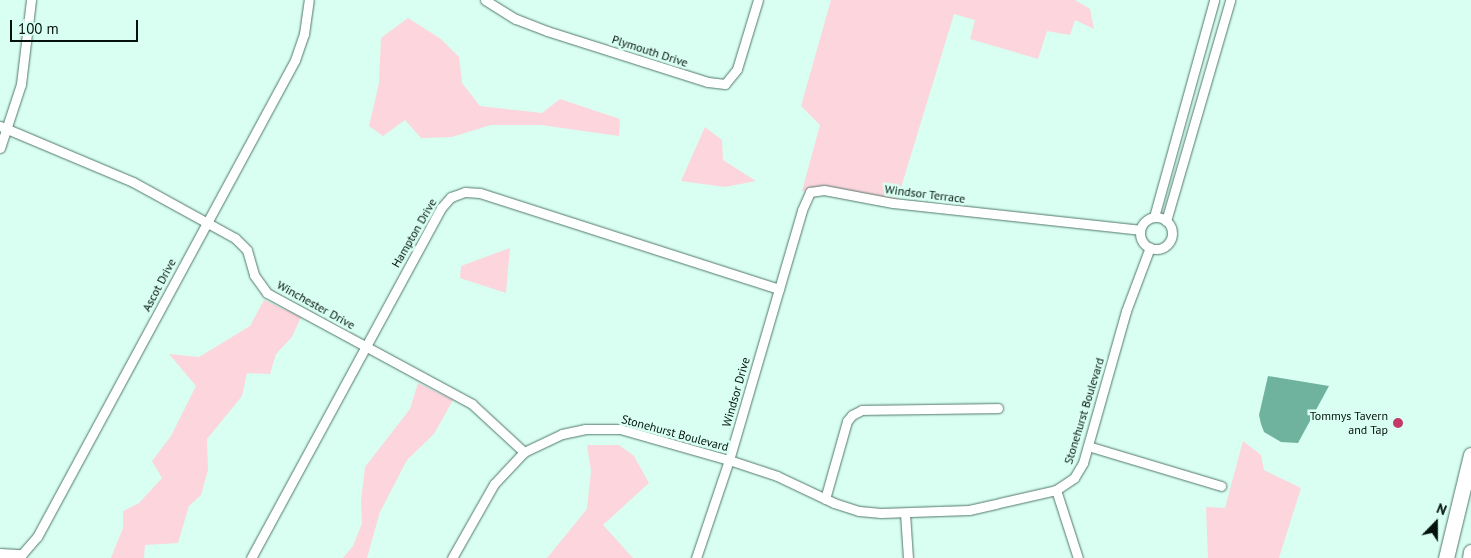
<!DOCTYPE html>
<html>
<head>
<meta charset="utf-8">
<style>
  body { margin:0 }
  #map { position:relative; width:1471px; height:558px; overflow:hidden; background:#d8fff2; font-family:"PT Sans",sans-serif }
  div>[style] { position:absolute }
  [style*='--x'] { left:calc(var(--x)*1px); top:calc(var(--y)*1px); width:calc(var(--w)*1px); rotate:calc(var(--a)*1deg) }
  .green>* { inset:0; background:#fcd5dd }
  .water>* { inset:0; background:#6fb29e }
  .roads { filter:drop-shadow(0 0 1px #53776c) drop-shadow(0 0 1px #53776c) }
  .minor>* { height:9px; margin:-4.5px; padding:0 4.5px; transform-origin:4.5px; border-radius:4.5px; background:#fff }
  .minor>.ring { margin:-4.5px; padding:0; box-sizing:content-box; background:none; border:9px solid #fff; border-radius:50% }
  .trunk>* { height:15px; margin:-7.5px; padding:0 7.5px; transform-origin:7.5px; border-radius:7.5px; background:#fff }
  .dots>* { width:14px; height:14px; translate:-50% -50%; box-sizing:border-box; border:2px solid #d8fff2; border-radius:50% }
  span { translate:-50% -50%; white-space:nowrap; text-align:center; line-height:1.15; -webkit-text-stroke:5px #d8fff2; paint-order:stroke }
  .street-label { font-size:12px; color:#04110d }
  .poi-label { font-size:12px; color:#04110d }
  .right { translate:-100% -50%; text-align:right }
  .north { position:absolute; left:1411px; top:498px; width:50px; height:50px; -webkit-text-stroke:4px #d8fff2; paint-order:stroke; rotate:22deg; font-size:14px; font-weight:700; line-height:20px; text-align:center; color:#04110d }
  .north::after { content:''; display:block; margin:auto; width:18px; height:22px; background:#04110d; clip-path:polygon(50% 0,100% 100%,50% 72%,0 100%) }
  .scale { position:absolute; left:10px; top:20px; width:128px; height:22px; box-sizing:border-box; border:2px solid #04110d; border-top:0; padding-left:6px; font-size:15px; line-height:18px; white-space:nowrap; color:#04110d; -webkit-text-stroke:4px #d8fff2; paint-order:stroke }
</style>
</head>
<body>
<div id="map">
  <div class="green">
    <i style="clip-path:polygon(831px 0,1075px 0,1090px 9px,1094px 29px,1075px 20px,1070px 35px,1047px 31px,1038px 59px,970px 39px,975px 20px,954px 14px,896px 204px,802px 191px,820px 125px,801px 106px)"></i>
    <i style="clip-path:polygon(408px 18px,441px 39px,459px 57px,462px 83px,480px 106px,542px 113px,560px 99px,620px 119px,619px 136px,541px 125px,491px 125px,452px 137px,421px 138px,405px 120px,383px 136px,369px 126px,379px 83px,381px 38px)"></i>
    <i style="clip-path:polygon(705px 127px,722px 140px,723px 160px,756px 181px,725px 187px,681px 181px)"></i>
    <i style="clip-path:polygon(510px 248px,506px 293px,460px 278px,461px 266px)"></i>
    <i style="clip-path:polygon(264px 300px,301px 317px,292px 337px,276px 354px,270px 374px,247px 373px,242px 396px,207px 439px,208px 470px,201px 495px,189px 506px,178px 543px,145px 545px,144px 558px,111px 558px,123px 528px,123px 511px,139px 503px,162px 478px,152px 461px,171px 436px,196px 386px,169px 354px,199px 357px,250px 326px)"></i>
    <i style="clip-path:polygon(418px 383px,453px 400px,434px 434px,407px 460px,380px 512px,367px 558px,343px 558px,353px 546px,362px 523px,361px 501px,365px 467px,410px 409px)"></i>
    <i style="clip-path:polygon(1243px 441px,1261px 455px,1264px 470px,1301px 488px,1279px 558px,1208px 558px,1206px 507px,1225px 508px)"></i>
    <i style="clip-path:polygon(587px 445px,619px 445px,634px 456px,649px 483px,603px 525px,633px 558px,547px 558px,587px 509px,591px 471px)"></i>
  </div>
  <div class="water">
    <i style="clip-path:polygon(1268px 376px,1329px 386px,1298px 443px,1281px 442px,1264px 432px,1261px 424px,1259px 415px)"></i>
  </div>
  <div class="roads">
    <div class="minor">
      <i style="--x:485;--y:0;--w:36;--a:32"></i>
      <i style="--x:516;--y:19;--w:33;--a:21"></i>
      <i style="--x:547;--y:31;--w:169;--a:17.6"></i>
      <i style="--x:708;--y:82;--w:17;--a:7"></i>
      <i style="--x:725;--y:84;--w:19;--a:-51"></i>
      <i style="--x:737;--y:69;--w:72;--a:-73.1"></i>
      <i style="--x:0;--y:126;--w:144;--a:22.8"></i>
      <i style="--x:133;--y:182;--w:116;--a:28.8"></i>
      <i style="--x:235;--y:238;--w:17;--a:45"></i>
      <i style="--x:247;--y:250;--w:26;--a:74"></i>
      <i style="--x:254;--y:275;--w:22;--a:54"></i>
      <i style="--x:267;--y:293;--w:233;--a:28.4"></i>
      <i style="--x:472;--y:404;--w:71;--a:42.7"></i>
      <i style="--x:0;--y:148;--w:67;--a:-71.8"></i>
      <i style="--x:21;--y:84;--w:85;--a:-83.2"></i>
      <i style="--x:1154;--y:217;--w:225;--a:-74.5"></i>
      <i class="ring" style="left:1140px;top:217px;width:23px;height:23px"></i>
      <i style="--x:1166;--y:221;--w:230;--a:-73.8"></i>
      <i style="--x:1088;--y:446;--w:139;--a:16.7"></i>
      <i style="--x:1056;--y:490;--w:71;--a:72.1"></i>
      <i style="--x:825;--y:499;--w:81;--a:-74.2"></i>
      <i style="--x:847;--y:421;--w:8;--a:-50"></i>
      <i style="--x:852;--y:415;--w:11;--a:-27"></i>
      <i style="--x:862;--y:410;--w:136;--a:-0.8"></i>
      <i style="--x:905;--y:513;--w:45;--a:86.2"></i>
      <i style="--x:0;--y:553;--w:22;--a:3"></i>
      <i style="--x:22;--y:554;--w:23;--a:-49"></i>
      <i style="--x:37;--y:537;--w:542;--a:-61.59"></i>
      <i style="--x:295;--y:60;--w:28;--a:-71"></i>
      <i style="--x:304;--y:34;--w:34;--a:-82"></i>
      <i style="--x:251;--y:558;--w:398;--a:-61.5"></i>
      <i style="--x:441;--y:208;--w:15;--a:-48"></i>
      <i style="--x:451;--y:197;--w:15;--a:-20"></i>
      <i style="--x:465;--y:192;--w:15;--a:4"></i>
      <i style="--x:480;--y:193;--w:314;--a:17.8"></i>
      <i style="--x:452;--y:558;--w:85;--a:-60.4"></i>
      <i style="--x:494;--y:484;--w:44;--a:-46.8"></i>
      <i style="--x:524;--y:452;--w:42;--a:-25.3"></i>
      <i style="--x:562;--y:434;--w:24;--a:-12"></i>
      <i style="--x:585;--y:429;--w:35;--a:0"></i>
      <i style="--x:620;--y:429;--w:113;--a:15.9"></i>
      <i style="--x:729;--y:460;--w:51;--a:18.4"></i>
      <i style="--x:777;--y:476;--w:63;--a:25.3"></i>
      <i style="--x:834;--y:503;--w:26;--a:18"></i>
      <i style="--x:859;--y:511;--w:22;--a:5"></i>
      <i style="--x:881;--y:513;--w:88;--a:-2"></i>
      <i style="--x:969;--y:510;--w:89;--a:-12.9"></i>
      <i style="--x:1056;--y:490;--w:22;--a:-34"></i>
      <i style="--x:1074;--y:478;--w:17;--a:-59"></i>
      <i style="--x:1083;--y:463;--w:158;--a:-74.2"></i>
      <i style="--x:1126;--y:311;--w:68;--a:-69.4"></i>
      <i style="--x:696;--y:558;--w:103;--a:-71.4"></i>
      <i style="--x:729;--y:460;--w:260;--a:-73.7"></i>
      <i style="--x:802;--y:210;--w:20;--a:-66"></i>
      <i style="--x:810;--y:192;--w:14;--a:-8"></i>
      <i style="--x:824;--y:190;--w:70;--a:10.7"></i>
      <i style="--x:893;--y:203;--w:248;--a:6.2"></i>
    </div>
    <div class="trunk">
      <i style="--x:1446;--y:558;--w:106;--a:-76.4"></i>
      <i style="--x:1470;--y:558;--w:6;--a:-81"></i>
    </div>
  </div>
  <div class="dots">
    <i style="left:1398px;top:423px;background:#c43767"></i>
  </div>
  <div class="street-label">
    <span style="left:650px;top:51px;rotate:18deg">Plymouth Drive</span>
    <span style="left:925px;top:194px;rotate:7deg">Windsor Terrace</span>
    <span style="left:414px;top:233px;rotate:-60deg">Hampton Drive</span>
    <span style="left:159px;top:285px;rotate:-62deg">Ascot Drive</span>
    <span style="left:316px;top:305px;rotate:29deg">Winchester Drive</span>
    <span style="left:736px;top:392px;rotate:-74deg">Windsor Drive</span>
    <span style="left:1084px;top:411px;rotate:-73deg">Stonehurst Boulevard</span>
    <span style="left:675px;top:433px;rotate:15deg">Stonehurst Boulevard</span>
  </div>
  <div class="poi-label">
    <span class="right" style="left:1388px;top:423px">Tommys Tavern<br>and Tap</span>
  </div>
  <div class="north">N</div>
  <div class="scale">100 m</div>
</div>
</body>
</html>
